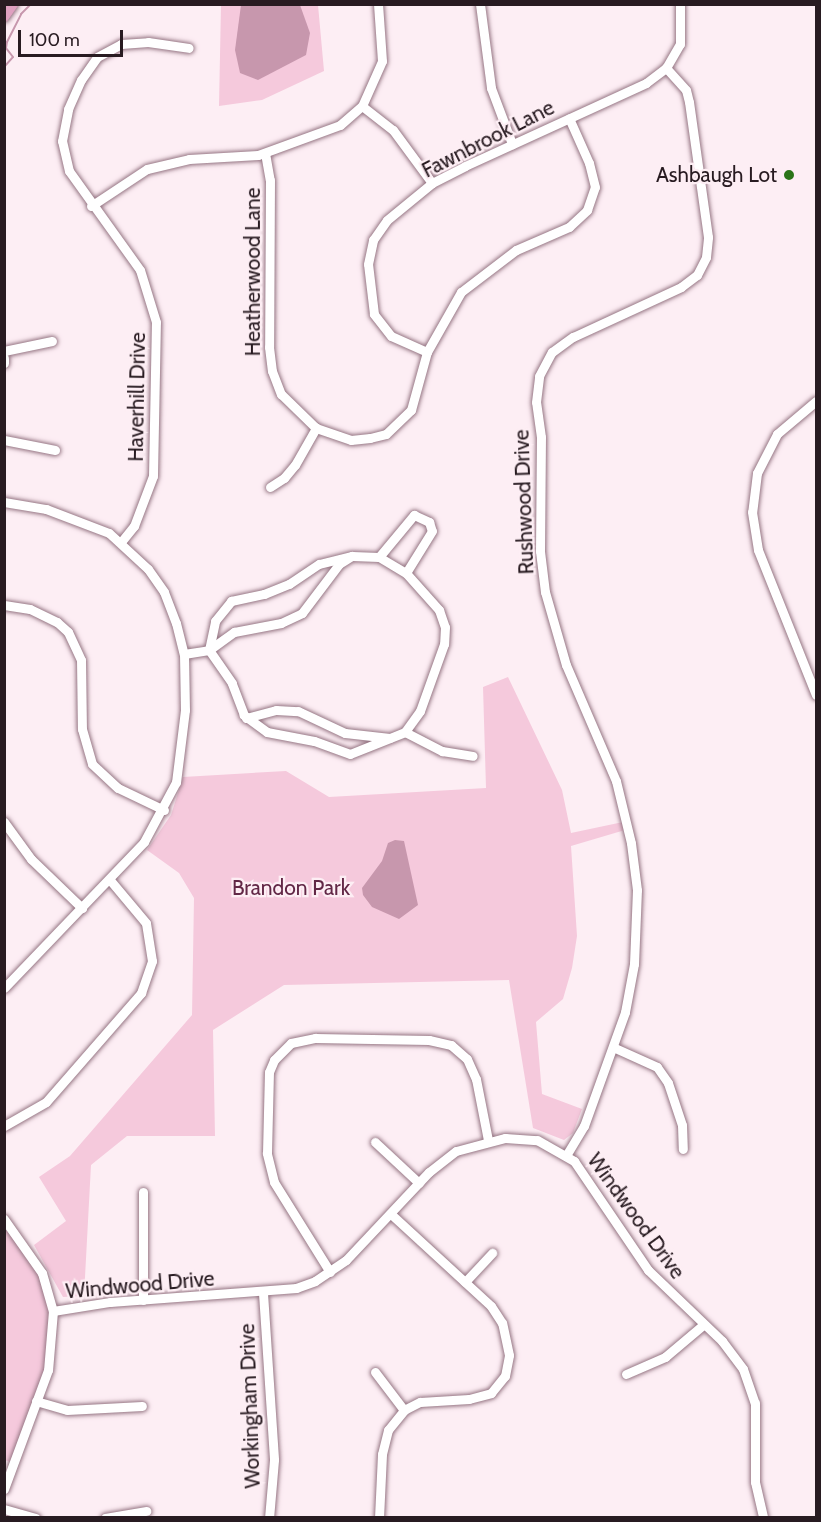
<!DOCTYPE html>
<html>
<head>
<meta charset="utf-8">
<style>
  body { margin:0 }
  #map { position:relative; width:821px; height:1522px; overflow:hidden; background:#fdeef4; font-family:Cabin,sans-serif }
  div>[style] { position:absolute }
  [style*='--x'] { left:calc(var(--x)*1px); top:calc(var(--y)*1px); width:calc(var(--w)*1px); rotate:calc(var(--a)*1deg) }
  .green>* { inset:0; background:#f5c9dc }
  .water>* { inset:0; background:#c797ad }
  .stream>* { height:2px; margin:-1px; padding:0 1px; transform-origin:1px; border-radius:1px; background:#c797ad }
  .roads { filter:drop-shadow(0 0 2px #967684) drop-shadow(0 0 2px #967684) }
  .minor>* { height:9px; margin:-4.5px; padding:0 4.5px; transform-origin:4.5px; border-radius:4.5px; background:#fff }
  .major>* { height:10px; margin:-5px; padding:0 5px; transform-origin:5px; border-radius:5px; background:#dfa0c0 }
  .dots>* { width:16px; height:16px; translate:-50% -50%; box-sizing:border-box; border:3px solid #fdeef4; border-radius:50% }
  span { translate:-50% -50%; white-space:nowrap; text-align:center; line-height:1.15; -webkit-text-stroke:4.5px #fdeef4; paint-order:stroke }
  .street-label { font-size:21px; color:#281b21 }
  .poi-label { font-size:21px; color:#281b21 }
  .right { translate:-100% -50%; text-align:right }
  .park-label { font-size:21px; color:#622746 }
  .frame { position:absolute; inset:0; border:6px solid #281b21; pointer-events:none }
  .scale { position:absolute; left:18px; top:30px; width:105px; height:27px; box-sizing:border-box; border:3px solid #281b21; border-top:0; padding-left:8px; font-size:18px; line-height:21px; white-space:nowrap; color:#281b21; -webkit-text-stroke:4px #fdeef4; paint-order:stroke }
</style>
</head>
<body>
<div id="map">
  <div class="green">
    <i style="clip-path:polygon(221px 5px,318px 5px,324px 71px,262px 100px,219px 106px)"></i>
    <i style="clip-path:polygon(508px 677px,562px 790px,571px 833px,623px 822px,625px 830px,571px 846px,577px 936px,572px 968px,563px 999px,536px 1022px,542px 1094px,582px 1109px,573px 1133px,564px 1140px,533px 1128px,509px 980px,284px 985px,213px 1030px,215px 1136px,127px 1136px,91px 1165px,84px 1296px,63px 1297px,34px 1245px,66px 1221px,39px 1177px,70px 1156px,192px 1015px,194px 898px,179px 873px,147px 850px,171px 815px,183px 777px,286px 771px,329px 797px,486px 788px,483px 687px)"></i>
    <i style="clip-path:polygon(4px 1219px,42px 1273px,52px 1305px,53px 1348px,14px 1463px,4px 1460px)"></i>
  </div>
  <div class="water">
    <i style="clip-path:polygon(241px 5px,300px 5px,310px 33px,306px 55px,258px 80px,240px 73px,235px 50px)"></i>
    <i style="clip-path:polygon(395px 840px,404px 841px,418px 905px,399px 919px,372px 907px,363px 895px,362px 888px,382px 861px,388px 843px)"></i>
  </div>
  <div class="stream">
    <i style="--x:4;--y:67;--w:13;--a:-48"></i>
    <i style="--x:13;--y:57;--w:11;--a:-128"></i>
    <i style="--x:6;--y:48;--w:6;--a:-81"></i>
    <i style="--x:7;--y:42;--w:31;--a:-63"></i>
    <i style="--x:21;--y:14;--w:14;--a:-45"></i>
  </div>
  <div class="roads">
    <div class="minor">
      <i style="--x:480;--y:4;--w:85;--a:82.5"></i>
      <i style="--x:491;--y:88;--w:60;--a:69.4"></i>
      <i style="--x:362;--y:106;--w:39;--a:38"></i>
      <i style="--x:393;--y:130;--w:66;--a:53.7"></i>
      <i style="--x:265;--y:153;--w:27;--a:80"></i>
      <i style="--x:270;--y:180;--w:167;--a:90.3"></i>
      <i style="--x:269;--y:347;--w:24;--a:83"></i>
      <i style="--x:272;--y:371;--w:25;--a:69"></i>
      <i style="--x:281;--y:394;--w:49;--a:44.2"></i>
      <i style="--x:316;--y:428;--w:37;--a:19"></i>
      <i style="--x:351;--y:440;--w:19;--a:-6"></i>
      <i style="--x:370;--y:438;--w:16;--a:-14"></i>
      <i style="--x:386;--y:434;--w:35;--a:-44"></i>
      <i style="--x:411;--y:410;--w:60;--a:-74.6"></i>
      <i style="--x:427;--y:352;--w:69;--a:-60.5"></i>
      <i style="--x:461;--y:292;--w:69;--a:-37.4"></i>
      <i style="--x:516;--y:250;--w:58;--a:-23.5"></i>
      <i style="--x:569;--y:227;--w:25;--a:-43"></i>
      <i style="--x:587;--y:210;--w:24;--a:-71"></i>
      <i style="--x:595;--y:187;--w:25;--a:-104"></i>
      <i style="--x:589;--y:163;--w:49;--a:-114"></i>
      <i style="--x:91;--y:206;--w:67;--a:-33.5"></i>
      <i style="--x:147;--y:169;--w:43;--a:-13.4"></i>
      <i style="--x:189;--y:159;--w:69;--a:-3.3"></i>
      <i style="--x:258;--y:155;--w:87;--a:-20.1"></i>
      <i style="--x:340;--y:125;--w:29;--a:-41"></i>
      <i style="--x:362;--y:106;--w:49;--a:-66"></i>
      <i style="--x:382;--y:61;--w:57;--a:-94"></i>
      <i style="--x:4;--y:351;--w:49;--a:-11.8"></i>
      <i style="--x:427;--y:352;--w:39;--a:-156"></i>
      <i style="--x:391;--y:336;--w:28;--a:-128"></i>
      <i style="--x:374;--y:314;--w:50;--a:-96.8"></i>
      <i style="--x:368;--y:264;--w:25;--a:-78"></i>
      <i style="--x:373;--y:240;--w:24;--a:-55"></i>
      <i style="--x:387;--y:220;--w:58;--a:-39.4"></i>
      <i style="--x:432;--y:183;--w:37;--a:-27"></i>
      <i style="--x:465;--y:166;--w:199;--a:-24.6"></i>
      <i style="--x:646;--y:83;--w:25;--a:-37"></i>
      <i style="--x:666;--y:68;--w:28;--a:-60"></i>
      <i style="--x:680;--y:44;--w:40;--a:-90"></i>
      <i style="--x:4;--y:358;--w:5;--a:90"></i>
      <i style="--x:816;--y:401;--w:51;--a:139.8"></i>
      <i style="--x:777;--y:434;--w:44;--a:117.1"></i>
      <i style="--x:757;--y:473;--w:39;--a:97"></i>
      <i style="--x:752;--y:512;--w:38;--a:81"></i>
      <i style="--x:758;--y:550;--w:156;--a:68.2"></i>
      <i style="--x:4;--y:440;--w:52;--a:11.1"></i>
      <i style="--x:270;--y:487;--w:17;--a:-33"></i>
      <i style="--x:284;--y:478;--w:17;--a:-50"></i>
      <i style="--x:295;--y:465;--w:43;--a:-60.4"></i>
      <i style="--x:4;--y:502;--w:43;--a:9.5"></i>
      <i style="--x:46;--y:509;--w:67;--a:20.9"></i>
      <i style="--x:109;--y:533;--w:53;--a:42.7"></i>
      <i style="--x:148;--y:569;--w:28;--a:55"></i>
      <i style="--x:164;--y:592;--w:33;--a:69"></i>
      <i style="--x:176;--y:623;--w:32;--a:76"></i>
      <i style="--x:184;--y:654;--w:56;--a:89"></i>
      <i style="--x:185;--y:710;--w:73;--a:97.1"></i>
      <i style="--x:176;--y:782;--w:68;--a:118.1"></i>
      <i style="--x:144;--y:842;--w:202;--a:133.8"></i>
      <i style="--x:121;--y:542;--w:21;--a:-51"></i>
      <i style="--x:134;--y:526;--w:53;--a:-69.2"></i>
      <i style="--x:153;--y:476;--w:154;--a:-88.9"></i>
      <i style="--x:156;--y:322;--w:54;--a:-107.1"></i>
      <i style="--x:140;--y:270;--w:122;--a:-125.6"></i>
      <i style="--x:69;--y:171;--w:31;--a:-103"></i>
      <i style="--x:62;--y:141;--w:33;--a:-79"></i>
      <i style="--x:68;--y:109;--w:32;--a:-66"></i>
      <i style="--x:81;--y:80;--w:28;--a:-55"></i>
      <i style="--x:97;--y:57;--w:27;--a:-28"></i>
      <i style="--x:121;--y:44;--w:27;--a:-4"></i>
      <i style="--x:148;--y:42;--w:41;--a:8.3"></i>
      <i style="--x:379;--y:557;--w:55;--a:-50.2"></i>
      <i style="--x:414;--y:515;--w:17;--a:25"></i>
      <i style="--x:429;--y:522;--w:9;--a:72"></i>
      <i style="--x:432;--y:531;--w:49;--a:121.8"></i>
      <i style="--x:4;--y:605;--w:26;--a:9"></i>
      <i style="--x:30;--y:609;--w:30;--a:26"></i>
      <i style="--x:57;--y:622;--w:15;--a:42"></i>
      <i style="--x:68;--y:632;--w:31;--a:65"></i>
      <i style="--x:81;--y:660;--w:69;--a:89.2"></i>
      <i style="--x:82;--y:729;--w:36;--a:74"></i>
      <i style="--x:92;--y:764;--w:35;--a:43"></i>
      <i style="--x:118;--y:788;--w:51;--a:25.6"></i>
      <i style="--x:184;--y:654;--w:25;--a:-9"></i>
      <i style="--x:209;--y:650;--w:31;--a:-36"></i>
      <i style="--x:234;--y:632;--w:48;--a:-10.8"></i>
      <i style="--x:281;--y:623;--w:23;--a:-25"></i>
      <i style="--x:302;--y:613;--w:61;--a:-52.9"></i>
      <i style="--x:339;--y:564;--w:15;--a:-32"></i>
      <i style="--x:352;--y:556;--w:27;--a:2"></i>
      <i style="--x:379;--y:557;--w:31;--a:31"></i>
      <i style="--x:406;--y:573;--w:50;--a:48.3"></i>
      <i style="--x:439;--y:610;--w:18;--a:71"></i>
      <i style="--x:445;--y:627;--w:17;--a:93"></i>
      <i style="--x:444;--y:644;--w:71;--a:109.7"></i>
      <i style="--x:420;--y:711;--w:26;--a:126"></i>
      <i style="--x:405;--y:732;--w:59;--a:158.2"></i>
      <i style="--x:350;--y:754;--w:38;--a:-160"></i>
      <i style="--x:314;--y:741;--w:48;--a:-169.2"></i>
      <i style="--x:267;--y:732;--w:29;--a:-144"></i>
      <i style="--x:244;--y:715;--w:34;--a:-111"></i>
      <i style="--x:232;--y:683;--w:40;--a:-124.9"></i>
      <i style="--x:209;--y:650;--w:30;--a:-78"></i>
      <i style="--x:215;--y:621;--w:26;--a:-51"></i>
      <i style="--x:231;--y:601;--w:34;--a:-12"></i>
      <i style="--x:264;--y:594;--w:27;--a:-22"></i>
      <i style="--x:289;--y:584;--w:36;--a:-34"></i>
      <i style="--x:319;--y:564;--w:34;--a:-14"></i>
      <i style="--x:246;--y:718;--w:31;--a:-15"></i>
      <i style="--x:276;--y:710;--w:22;--a:3"></i>
      <i style="--x:298;--y:711;--w:52;--a:25.1"></i>
      <i style="--x:345;--y:733;--w:45;--a:6.3"></i>
      <i style="--x:405;--y:732;--w:42;--a:27.2"></i>
      <i style="--x:442;--y:751;--w:31;--a:9"></i>
      <i style="--x:4;--y:822;--w:46;--a:53.9"></i>
      <i style="--x:31;--y:859;--w:71;--a:43.9"></i>
      <i style="--x:615;--y:1048;--w:46;--a:24.3"></i>
      <i style="--x:657;--y:1067;--w:19;--a:55"></i>
      <i style="--x:668;--y:1083;--w:44;--a:71.6"></i>
      <i style="--x:682;--y:1125;--w:24;--a:88"></i>
      <i style="--x:4;--y:1126;--w:48;--a:-29.7"></i>
      <i style="--x:46;--y:1102;--w:145;--a:-48.9"></i>
      <i style="--x:141;--y:993;--w:34;--a:-71"></i>
      <i style="--x:152;--y:961;--w:38;--a:-99"></i>
      <i style="--x:146;--y:923;--w:56;--a:-129.9"></i>
      <i style="--x:375;--y:1142;--w:60;--a:43"></i>
      <i style="--x:567;--y:1154;--w:33;--a:-59"></i>
      <i style="--x:584;--y:1126;--w:121;--a:-70.2"></i>
      <i style="--x:625;--y:1012;--w:49;--a:-79.4"></i>
      <i style="--x:634;--y:964;--w:74;--a:-87.7"></i>
      <i style="--x:637;--y:890;--w:47;--a:-97.3"></i>
      <i style="--x:631;--y:843;--w:64;--a:-103.6"></i>
      <i style="--x:616;--y:781;--w:126;--a:-113.3"></i>
      <i style="--x:566;--y:665;--w:76;--a:-106"></i>
      <i style="--x:545;--y:592;--w:41;--a:-97"></i>
      <i style="--x:540;--y:551;--w:114;--a:-89.5"></i>
      <i style="--x:541;--y:437;--w:35;--a:-98"></i>
      <i style="--x:536;--y:402;--w:26;--a:-83"></i>
      <i style="--x:539;--y:376;--w:27;--a:-62"></i>
      <i style="--x:552;--y:352;--w:26;--a:-36"></i>
      <i style="--x:573;--y:337;--w:119;--a:-24.8"></i>
      <i style="--x:681;--y:287;--w:20;--a:-37"></i>
      <i style="--x:697;--y:275;--w:20;--a:-63"></i>
      <i style="--x:706;--y:257;--w:20;--a:-84"></i>
      <i style="--x:708;--y:237;--w:136;--a:-98"></i>
      <i style="--x:689;--y:102;--w:12;--a:-104"></i>
      <i style="--x:686;--y:90;--w:30;--a:-132"></i>
      <i style="--x:4;--y:1219;--w:66;--a:54.9"></i>
      <i style="--x:42;--y:1273;--w:40;--a:74"></i>
      <i style="--x:53;--y:1311;--w:59;--a:94.8"></i>
      <i style="--x:48;--y:1370;--w:127;--a:110.3"></i>
      <i style="--x:330;--y:1272;--w:106;--a:-121.9"></i>
      <i style="--x:274;--y:1182;--w:30;--a:-104"></i>
      <i style="--x:267;--y:1153;--w:81;--a:-88.6"></i>
      <i style="--x:269;--y:1072;--w:13;--a:-67"></i>
      <i style="--x:274;--y:1060;--w:24;--a:-45"></i>
      <i style="--x:291;--y:1043;--w:25;--a:-12"></i>
      <i style="--x:315;--y:1038;--w:114;--a:1"></i>
      <i style="--x:429;--y:1040;--w:23;--a:13"></i>
      <i style="--x:451;--y:1045;--w:21;--a:41"></i>
      <i style="--x:467;--y:1059;--w:22;--a:66"></i>
      <i style="--x:476;--y:1079;--w:62;--a:78.9"></i>
      <i style="--x:465;--y:1282;--w:40;--a:-47"></i>
      <i style="--x:263;--y:1293;--w:167;--a:86.2"></i>
      <i style="--x:274;--y:1460;--w:58;--a:94.9"></i>
      <i style="--x:143;--y:1300;--w:108;--a:-90"></i>
      <i style="--x:53;--y:1311;--w:58;--a:-9"></i>
      <i style="--x:110;--y:1302;--w:187;--a:-4.3"></i>
      <i style="--x:296;--y:1288;--w:20;--a:-20"></i>
      <i style="--x:315;--y:1281;--w:37;--a:-34"></i>
      <i style="--x:346;--y:1260;--w:121;--a:-46.7"></i>
      <i style="--x:429;--y:1172;--w:34;--a:-38"></i>
      <i style="--x:456;--y:1151;--w:51;--a:-14.9"></i>
      <i style="--x:505;--y:1138;--w:32;--a:4"></i>
      <i style="--x:537;--y:1140;--w:43;--a:29.6"></i>
      <i style="--x:574;--y:1161;--w:132;--a:55.8"></i>
      <i style="--x:648;--y:1270;--w:103;--a:43.8"></i>
      <i style="--x:722;--y:1341;--w:35;--a:53"></i>
      <i style="--x:743;--y:1369;--w:36;--a:71"></i>
      <i style="--x:755;--y:1403;--w:79;--a:90"></i>
      <i style="--x:755;--y:1482;--w:37;--a:77"></i>
      <i style="--x:375;--y:1372;--w:48;--a:52.7"></i>
      <i style="--x:626;--y:1374;--w:43;--a:-23.6"></i>
      <i style="--x:665;--y:1357;--w:50;--a:-40.1"></i>
      <i style="--x:36;--y:1401;--w:32;--a:16"></i>
      <i style="--x:67;--y:1410;--w:75;--a:-3.1"></i>
      <i style="--x:4;--y:1509;--w:33;--a:16"></i>
      <i style="--x:105;--y:1518;--w:42;--a:-9.7"></i>
      <i style="--x:379;--y:1518;--w:64;--a:-87.3"></i>
      <i style="--x:382;--y:1454;--w:25;--a:-76"></i>
      <i style="--x:388;--y:1430;--w:26;--a:-51"></i>
      <i style="--x:404;--y:1410;--w:18;--a:-27"></i>
      <i style="--x:420;--y:1402;--w:49;--a:-3.5"></i>
      <i style="--x:469;--y:1399;--w:23;--a:-15"></i>
      <i style="--x:491;--y:1393;--w:22;--a:-51"></i>
      <i style="--x:505;--y:1376;--w:21;--a:-79"></i>
      <i style="--x:509;--y:1355;--w:33;--a:-102"></i>
      <i style="--x:502;--y:1323;--w:20;--a:-123"></i>
      <i style="--x:491;--y:1306;--w:136;--a:-137.4"></i>
    </div>
    <div class="major">
      <i style="--x:4;--y:17;--w:16;--a:-55"></i>
    </div>
  </div>
  <div class="dots">
    <i style="left:789px;top:175px;background:#2b7418"></i>
  </div>
  <div class="street-label">
    <span style="left:488px;top:139px;rotate:-27deg">Fawnbrook Lane</span>
    <span style="left:253px;top:272px;rotate:-90deg">Heatherwood Lane</span>
    <span style="left:137px;top:397px;rotate:-89deg">Haverhill Drive</span>
    <span style="left:524px;top:502px;rotate:-92deg">Rushwood Drive</span>
    <span style="left:636px;top:1216px;rotate:54deg">Windwood Drive</span>
    <span style="left:140px;top:1285px;rotate:-5deg">Windwood Drive</span>
    <span style="left:250px;top:1406px;rotate:-92deg">Workingham Drive</span>
  </div>
  <div class="poi-label">
    <span class="right" style="left:777px;top:175px">Ashbaugh Lot</span>
  </div>
  <div class="park-label">
    <span style="left:291px;top:888px">Brandon Park</span>
  </div>
  <div class="frame"></div>
  <div class="scale">100 m</div>
</div>
</body>
</html>
